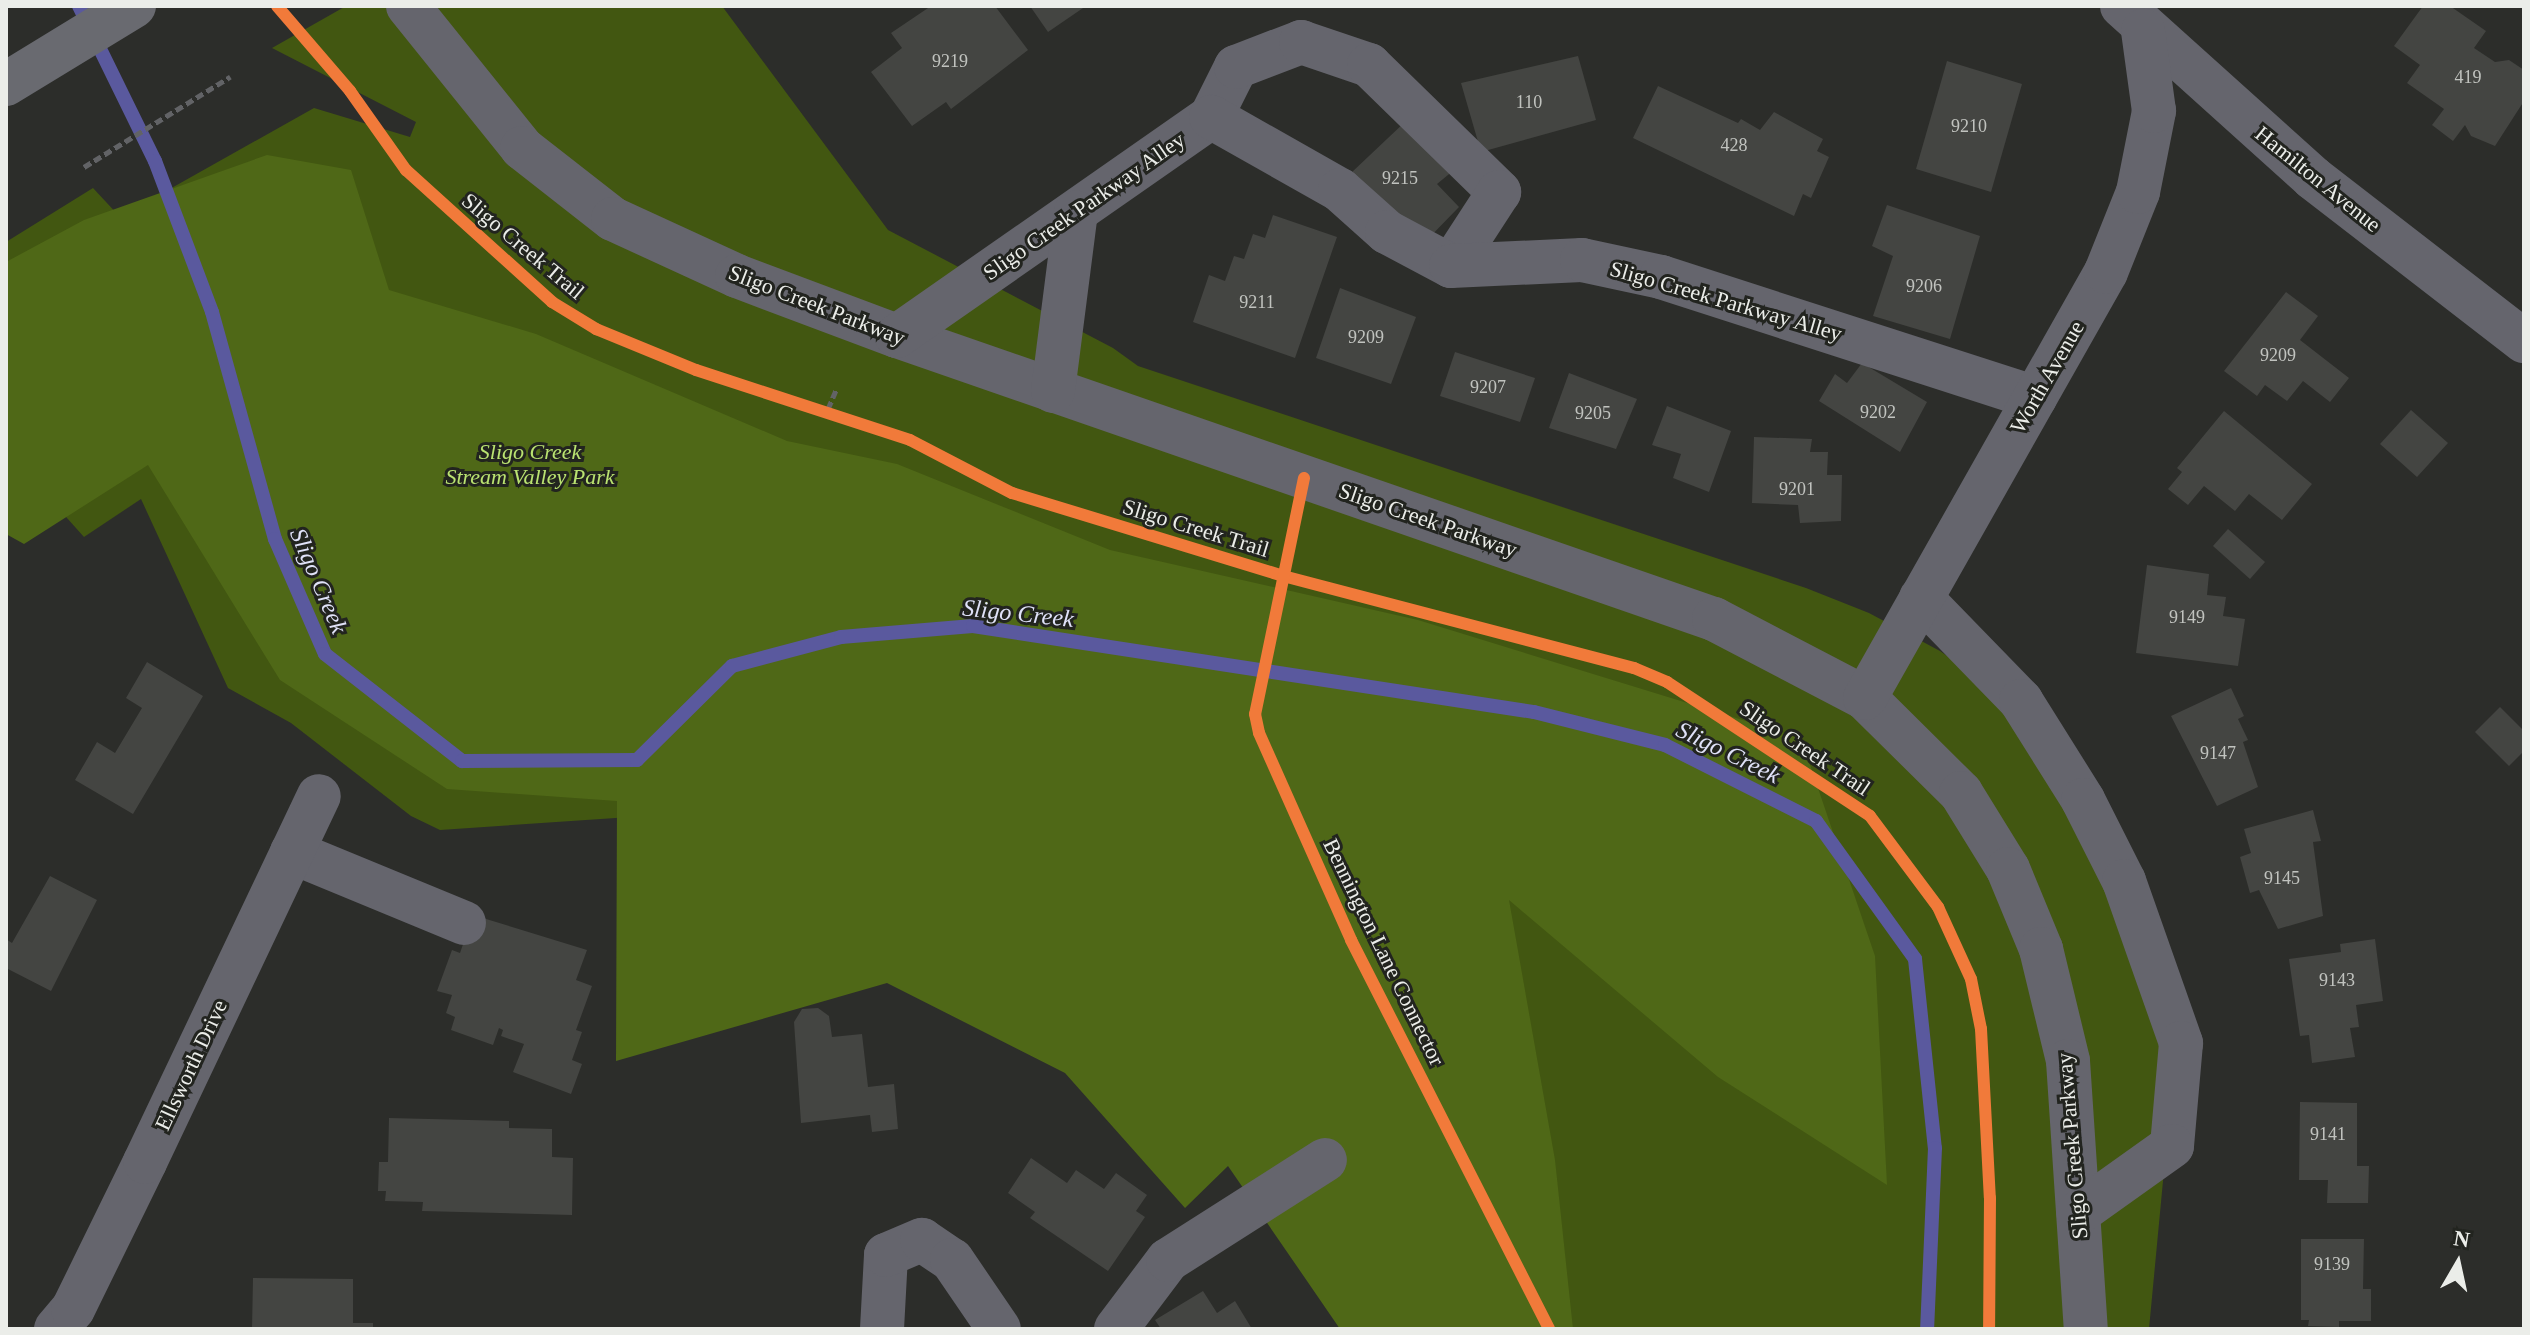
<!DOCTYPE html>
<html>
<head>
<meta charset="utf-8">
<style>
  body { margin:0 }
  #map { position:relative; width:2530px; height:1335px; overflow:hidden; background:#2c2d2a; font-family:"Times New Roman",serif }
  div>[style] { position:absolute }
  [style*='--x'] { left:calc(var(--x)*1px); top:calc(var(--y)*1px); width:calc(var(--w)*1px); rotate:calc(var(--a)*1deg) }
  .green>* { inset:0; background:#425711 }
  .forest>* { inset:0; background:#4f6817 }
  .stream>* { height:14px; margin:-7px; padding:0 7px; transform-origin:7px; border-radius:7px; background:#5a599e }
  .building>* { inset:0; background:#444542 }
  .path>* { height:5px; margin-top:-2.5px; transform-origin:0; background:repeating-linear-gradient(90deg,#626366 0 8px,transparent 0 12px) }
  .minor>* { height:44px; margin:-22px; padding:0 22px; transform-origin:22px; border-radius:22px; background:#65656d }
  .highway>* { height:44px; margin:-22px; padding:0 22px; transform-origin:22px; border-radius:22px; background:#696a70 }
  .cycleway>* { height:12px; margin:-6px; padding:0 6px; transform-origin:6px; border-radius:6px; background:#f17a3a }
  span { translate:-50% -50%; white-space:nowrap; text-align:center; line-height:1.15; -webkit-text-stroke:6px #22241f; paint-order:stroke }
  .number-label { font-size:18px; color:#c1c3bf }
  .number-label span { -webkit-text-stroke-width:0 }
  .street-label { font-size:22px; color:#ebede9 }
  .park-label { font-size:22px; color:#bae371; font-style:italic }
  .water-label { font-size:24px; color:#e0e2f8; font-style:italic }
  .frame { position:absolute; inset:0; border:8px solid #ebede9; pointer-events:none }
  .north { position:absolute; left:2418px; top:1223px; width:80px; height:80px; -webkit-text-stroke:6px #22241f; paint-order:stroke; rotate:9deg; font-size:22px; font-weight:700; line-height:32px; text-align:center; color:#ebede9 }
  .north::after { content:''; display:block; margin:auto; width:28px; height:36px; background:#ebede9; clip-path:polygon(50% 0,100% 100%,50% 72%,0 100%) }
</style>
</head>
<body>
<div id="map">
  <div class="green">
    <i style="clip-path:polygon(346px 6px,722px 6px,888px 230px,1113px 348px,1138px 366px,1806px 588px,1869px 613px,1940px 651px,2005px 697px,2065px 750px,2164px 1055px,2165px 1160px,2149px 1329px,1391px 1329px,1148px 975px,836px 803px,440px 830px,411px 816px,291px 723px,228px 688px,141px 499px,84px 537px,6px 450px,6px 242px,93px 188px,120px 217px,314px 108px,410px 137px,416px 122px,272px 48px)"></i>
  </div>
  <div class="forest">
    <i style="clip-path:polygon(267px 155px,351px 170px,389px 290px,536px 334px,787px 441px,897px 464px,1110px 550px,1418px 620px,1801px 738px,1875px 956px,1887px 1185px,1718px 1077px,1509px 900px,1555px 1160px,1573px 1329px,1340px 1329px,1228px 1166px,1185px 1208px,1065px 1073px,887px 983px,616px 1061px,617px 801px,447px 789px,280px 680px,148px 465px,24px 544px,6px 534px,6px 262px,84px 220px)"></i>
  </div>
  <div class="stream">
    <i style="--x:79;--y:6;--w:173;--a:63.9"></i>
    <i style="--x:155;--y:161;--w:161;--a:69.3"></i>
    <i style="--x:212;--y:312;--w:236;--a:74.5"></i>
    <i style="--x:275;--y:539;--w:125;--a:66.5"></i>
    <i style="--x:325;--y:654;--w:174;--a:38"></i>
    <i style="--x:462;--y:761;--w:175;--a:-0.3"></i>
    <i style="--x:637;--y:760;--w:134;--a:-44.7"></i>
    <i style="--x:732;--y:666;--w:113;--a:-14.9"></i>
    <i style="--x:841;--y:637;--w:132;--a:-4.8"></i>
    <i style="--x:973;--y:626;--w:568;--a:8.72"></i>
    <i style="--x:1534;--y:712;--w:135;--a:14.1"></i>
    <i style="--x:1665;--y:745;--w:169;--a:26.7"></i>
    <i style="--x:1816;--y:821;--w:170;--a:54.3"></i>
    <i style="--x:1915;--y:959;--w:190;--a:84"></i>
    <i style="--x:1935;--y:1148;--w:181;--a:92.5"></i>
  </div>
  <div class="building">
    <i style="clip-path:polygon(931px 6px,995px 6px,1028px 50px,951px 109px,946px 102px,912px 126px,871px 72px,902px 48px,891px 33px)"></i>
    <i style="clip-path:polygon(1030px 6px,1086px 6px,1048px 32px)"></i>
    <i style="clip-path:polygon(2423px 6px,2450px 6px,2486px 31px,2474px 48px,2495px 62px,2509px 60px,2524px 70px,2524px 101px,2495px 146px,2471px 136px,2465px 125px,2453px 141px,2432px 125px,2444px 109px,2407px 83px,2420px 65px,2394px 46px)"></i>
    <i style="clip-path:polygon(1578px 56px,1596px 120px,1481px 152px,1461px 83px)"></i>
    <i style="clip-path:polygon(1947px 61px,2022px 84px,1991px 192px,1916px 169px)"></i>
    <i style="clip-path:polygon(1658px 86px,1738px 123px,1741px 119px,1760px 130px,1774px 112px,1823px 139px,1817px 151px,1829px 157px,1811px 198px,1803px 194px,1794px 216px,1633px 138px)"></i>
    <i style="clip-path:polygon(1406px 121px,1454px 170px,1437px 184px,1459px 207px,1424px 243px,1351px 173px)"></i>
    <i style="clip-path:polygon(1887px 205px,1980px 236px,1950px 339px,1873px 316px,1893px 256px,1872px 246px)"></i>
    <i style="clip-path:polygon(1273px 215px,1337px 237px,1295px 358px,1193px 322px,1209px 275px,1225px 281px,1234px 256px,1244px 259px,1253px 234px,1265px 238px)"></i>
    <i style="clip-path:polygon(1340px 288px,1416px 317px,1391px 384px,1316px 358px)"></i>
    <i style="clip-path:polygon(2286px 292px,2318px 316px,2300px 340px,2349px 378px,2330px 402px,2303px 381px,2287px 401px,2265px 385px,2257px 396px,2224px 371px)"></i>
    <i style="clip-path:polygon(1455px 352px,1535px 378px,1520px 422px,1440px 396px)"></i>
    <i style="clip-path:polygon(1862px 363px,1927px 402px,1900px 452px,1819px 401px,1835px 374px,1847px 383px)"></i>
    <i style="clip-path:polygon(1569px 373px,1637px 399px,1616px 449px,1549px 428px)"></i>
    <i style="clip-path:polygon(1667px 406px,1731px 431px,1709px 492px,1673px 478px,1681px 454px,1652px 445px)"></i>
    <i style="clip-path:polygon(2411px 410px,2448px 443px,2417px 477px,2380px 444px)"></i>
    <i style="clip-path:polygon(2224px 411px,2312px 484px,2282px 520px,2249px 494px,2235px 511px,2204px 486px,2188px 505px,2168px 489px,2182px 472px,2177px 468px)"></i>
    <i style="clip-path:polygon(1754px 437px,1812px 439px,1810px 452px,1828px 452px,1827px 475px,1842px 475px,1841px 521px,1800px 523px,1798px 505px,1752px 503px)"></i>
    <i style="clip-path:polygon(2228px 529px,2265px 562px,2250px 579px,2213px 546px)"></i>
    <i style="clip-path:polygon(2147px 565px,2209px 574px,2207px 595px,2226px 597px,2223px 616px,2245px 619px,2238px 666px,2136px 653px)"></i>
    <i style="clip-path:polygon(147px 662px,203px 696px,133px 814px,75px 780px,97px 742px,115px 753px,142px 708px,126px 698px)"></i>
    <i style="clip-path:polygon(2231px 688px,2244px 716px,2238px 719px,2248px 740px,2243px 742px,2258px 787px,2217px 806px,2171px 716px)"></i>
    <i style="clip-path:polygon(2500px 707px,2524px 731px,2524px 751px,2509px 766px,2475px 732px)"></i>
    <i style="clip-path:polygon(2313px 810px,2321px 841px,2313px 842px,2323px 916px,2278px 929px,2259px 890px,2250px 893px,2240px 857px,2251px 853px,2244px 829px)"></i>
    <i style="clip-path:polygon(50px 876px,97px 900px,51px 991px,6px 968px,6px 939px,12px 943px)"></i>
    <i style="clip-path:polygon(473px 915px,587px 950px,576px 980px,592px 986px,576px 1030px,582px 1032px,572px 1060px,582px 1064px,571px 1094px,513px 1072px,524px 1044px,501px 1036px,503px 1030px,499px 1028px,493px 1045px,451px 1030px,455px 1017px,446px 1013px,452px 995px,437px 991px,452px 950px,460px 953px)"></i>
    <i style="clip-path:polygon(2375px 939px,2383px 1001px,2356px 1005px,2359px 1027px,2350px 1028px,2355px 1057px,2312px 1063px,2309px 1035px,2300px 1036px,2289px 959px,2341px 952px,2340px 944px)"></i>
    <i style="clip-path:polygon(818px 1008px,829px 1016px,832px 1037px,862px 1034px,868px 1087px,894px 1084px,898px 1129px,872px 1132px,870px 1115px,801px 1123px,794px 1022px,802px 1009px)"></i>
    <i style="clip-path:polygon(2300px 1102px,2357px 1103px,2357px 1166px,2369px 1166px,2368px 1203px,2327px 1203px,2328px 1180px,2299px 1180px)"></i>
    <i style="clip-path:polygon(389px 1118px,509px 1121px,509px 1128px,552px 1129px,552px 1157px,573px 1158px,572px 1215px,422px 1211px,423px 1202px,385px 1201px,386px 1191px,378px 1191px,379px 1162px,388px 1162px)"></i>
    <i style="clip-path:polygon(1031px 1158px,1067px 1183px,1076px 1170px,1104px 1189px,1116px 1173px,1147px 1195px,1136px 1211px,1145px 1217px,1108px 1271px,1030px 1218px,1035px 1212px,1008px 1193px)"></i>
    <i style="clip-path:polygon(2301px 1239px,2364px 1239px,2363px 1289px,2371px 1289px,2371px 1321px,2339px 1321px,2339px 1327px,2308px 1326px,2309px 1320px,2301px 1320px)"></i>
    <i style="clip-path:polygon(253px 1278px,353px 1279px,353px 1323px,373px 1323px,373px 1329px,252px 1329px)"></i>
    <i style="clip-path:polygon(1203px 1291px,1217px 1313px,1235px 1301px,1252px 1329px,1161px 1329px,1155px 1320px)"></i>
  </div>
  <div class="path">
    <i style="--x:84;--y:167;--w:172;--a:-31.7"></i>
    <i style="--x:828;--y:409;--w:23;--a:-67"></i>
  </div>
  <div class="minor">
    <i style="--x:408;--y:6;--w:182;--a:51.2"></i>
    <i style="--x:522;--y:148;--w:115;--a:38"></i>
    <i style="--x:613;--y:219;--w:136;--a:24.7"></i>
    <i style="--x:737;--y:276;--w:171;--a:20.6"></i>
    <i style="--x:897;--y:336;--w:865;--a:19.11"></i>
    <i style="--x:1714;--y:619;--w:170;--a:27.6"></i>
    <i style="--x:1865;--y:698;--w:135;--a:44.7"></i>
    <i style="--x:1961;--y:793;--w:89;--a:58.3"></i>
    <i style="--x:2008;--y:869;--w:87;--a:67.6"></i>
    <i style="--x:2041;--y:949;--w:115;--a:76.4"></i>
    <i style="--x:2068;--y:1061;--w:269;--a:86.2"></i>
    <i style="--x:2122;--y:6;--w:257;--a:42"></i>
    <i style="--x:2313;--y:178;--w:267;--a:37.7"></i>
    <i style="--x:1211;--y:117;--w:56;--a:-63.4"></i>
    <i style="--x:1236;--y:67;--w:70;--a:-21"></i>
    <i style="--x:1301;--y:42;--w:72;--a:18.7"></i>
    <i style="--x:1369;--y:65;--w:182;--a:44.3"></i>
    <i style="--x:1499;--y:192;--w:88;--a:123"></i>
    <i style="--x:897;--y:336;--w:383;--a:-34.9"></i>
    <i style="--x:1211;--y:117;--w:148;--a:29.5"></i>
    <i style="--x:1340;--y:190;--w:63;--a:41.8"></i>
    <i style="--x:1387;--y:232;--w:72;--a:28"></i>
    <i style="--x:1451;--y:266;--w:131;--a:-2.6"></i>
    <i style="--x:1582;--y:260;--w:81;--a:12.1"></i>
    <i style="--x:1661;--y:277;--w:393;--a:17.9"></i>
    <i style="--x:1053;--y:391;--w:180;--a:-82.7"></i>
    <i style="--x:1921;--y:598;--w:144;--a:45.8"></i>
    <i style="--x:2021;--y:701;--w:117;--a:57.9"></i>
    <i style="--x:2083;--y:800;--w:91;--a:63.2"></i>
    <i style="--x:2124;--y:881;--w:172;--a:70.6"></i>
    <i style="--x:2181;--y:1043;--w:103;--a:95"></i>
    <i style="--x:2172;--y:1146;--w:115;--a:144.5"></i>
    <i style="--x:1865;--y:698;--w:489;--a:-60.5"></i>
    <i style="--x:2106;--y:272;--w:86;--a:-68.2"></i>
    <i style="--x:2138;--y:192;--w:83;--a:-78.8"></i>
    <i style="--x:2154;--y:111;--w:81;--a:-97.8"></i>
    <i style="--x:292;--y:852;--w:186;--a:22.4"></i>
    <i style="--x:56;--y:1329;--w:26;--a:-50"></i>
    <i style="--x:73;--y:1309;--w:164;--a:-63.9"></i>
    <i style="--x:145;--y:1162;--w:405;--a:-64.6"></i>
    <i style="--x:882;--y:1329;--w:74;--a:-86.9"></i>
    <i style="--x:886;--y:1255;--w:39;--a:-23"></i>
    <i style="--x:922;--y:1240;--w:36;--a:34"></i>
    <i style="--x:952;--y:1260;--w:83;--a:55.7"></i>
    <i style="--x:1116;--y:1329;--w:86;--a:-53"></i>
    <i style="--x:1168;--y:1260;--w:186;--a:-32.5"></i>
  </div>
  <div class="highway">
    <i style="--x:6;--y:84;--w:150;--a:-31.4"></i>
  </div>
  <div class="cycleway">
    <i style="--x:277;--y:6;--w:112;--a:49.3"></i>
    <i style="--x:350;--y:91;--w:97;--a:54.7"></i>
    <i style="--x:406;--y:170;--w:197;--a:42.1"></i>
    <i style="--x:552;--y:302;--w:52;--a:31.5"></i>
    <i style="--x:596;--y:329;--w:108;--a:22.3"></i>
    <i style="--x:696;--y:370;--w:225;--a:18.1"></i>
    <i style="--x:910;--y:440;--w:115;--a:27.5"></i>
    <i style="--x:1012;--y:493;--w:288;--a:17"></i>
    <i style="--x:1287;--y:577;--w:359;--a:14.7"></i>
    <i style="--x:1634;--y:668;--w:36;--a:23"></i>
    <i style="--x:1667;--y:682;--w:243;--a:33.4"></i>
    <i style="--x:1870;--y:816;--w:114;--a:53.2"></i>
    <i style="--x:1938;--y:907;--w:79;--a:65.4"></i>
    <i style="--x:1971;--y:979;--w:51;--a:78.7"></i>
    <i style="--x:1981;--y:1029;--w:169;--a:87"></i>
    <i style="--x:1990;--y:1198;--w:131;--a:90.4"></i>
    <i style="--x:1304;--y:478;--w:241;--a:101.7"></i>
    <i style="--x:1255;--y:714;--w:19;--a:78"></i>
    <i style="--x:1259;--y:733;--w:227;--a:66"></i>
    <i style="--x:1351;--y:940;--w:436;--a:63"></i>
  </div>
  <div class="number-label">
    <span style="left:950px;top:61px">9219</span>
    <span style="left:2468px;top:77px">419</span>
    <span style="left:1529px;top:102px">110</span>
    <span style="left:1969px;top:126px">9210</span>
    <span style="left:1734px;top:145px">428</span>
    <span style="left:1400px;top:178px">9215</span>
    <span style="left:1924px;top:286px">9206</span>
    <span style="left:1257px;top:302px">9211</span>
    <span style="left:1366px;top:337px">9209</span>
    <span style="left:2278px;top:355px">9209</span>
    <span style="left:1488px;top:387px">9207</span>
    <span style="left:1878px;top:412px">9202</span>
    <span style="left:1593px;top:413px">9205</span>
    <span style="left:1797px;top:489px">9201</span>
    <span style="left:2187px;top:617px">9149</span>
    <span style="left:2218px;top:753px">9147</span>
    <span style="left:2282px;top:878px">9145</span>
    <span style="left:2337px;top:980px">9143</span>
    <span style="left:2328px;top:1134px">9141</span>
    <span style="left:2332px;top:1264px">9139</span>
  </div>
  <div class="street-label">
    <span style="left:2318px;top:179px;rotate:39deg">Hamilton Avenue</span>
    <span style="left:1084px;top:206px;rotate:-35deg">Sligo Creek Parkway Alley</span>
    <span style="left:523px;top:246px;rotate:40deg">Sligo Creek Trail</span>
    <span style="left:1726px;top:301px;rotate:16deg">Sligo Creek Parkway Alley</span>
    <span style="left:817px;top:305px;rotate:21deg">Sligo Creek Parkway</span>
    <span style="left:2047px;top:377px;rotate:-60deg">Worth Avenue</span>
    <span style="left:1428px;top:520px;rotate:19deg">Sligo Creek Parkway</span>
    <span style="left:1196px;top:528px;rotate:17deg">Sligo Creek Trail</span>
    <span style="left:1805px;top:748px;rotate:34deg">Sligo Creek Trail</span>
    <span style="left:1384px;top:952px;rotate:64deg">Bennington Lane Connector</span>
    <span style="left:191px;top:1065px;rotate:-65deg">Ellsworth Drive</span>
    <span style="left:2072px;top:1146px;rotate:-95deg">Sligo Creek Parkway</span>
  </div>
  <div class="park-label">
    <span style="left:530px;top:464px">Sligo Creek<br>Stream Valley Park</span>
  </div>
  <div class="water-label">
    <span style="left:318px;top:581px;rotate:67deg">Sligo Creek</span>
    <span style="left:1018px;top:614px;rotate:6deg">Sligo Creek</span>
    <span style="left:1728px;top:753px;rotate:26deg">Sligo Creek</span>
  </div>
  <div class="frame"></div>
  <div class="north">N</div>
</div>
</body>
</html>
